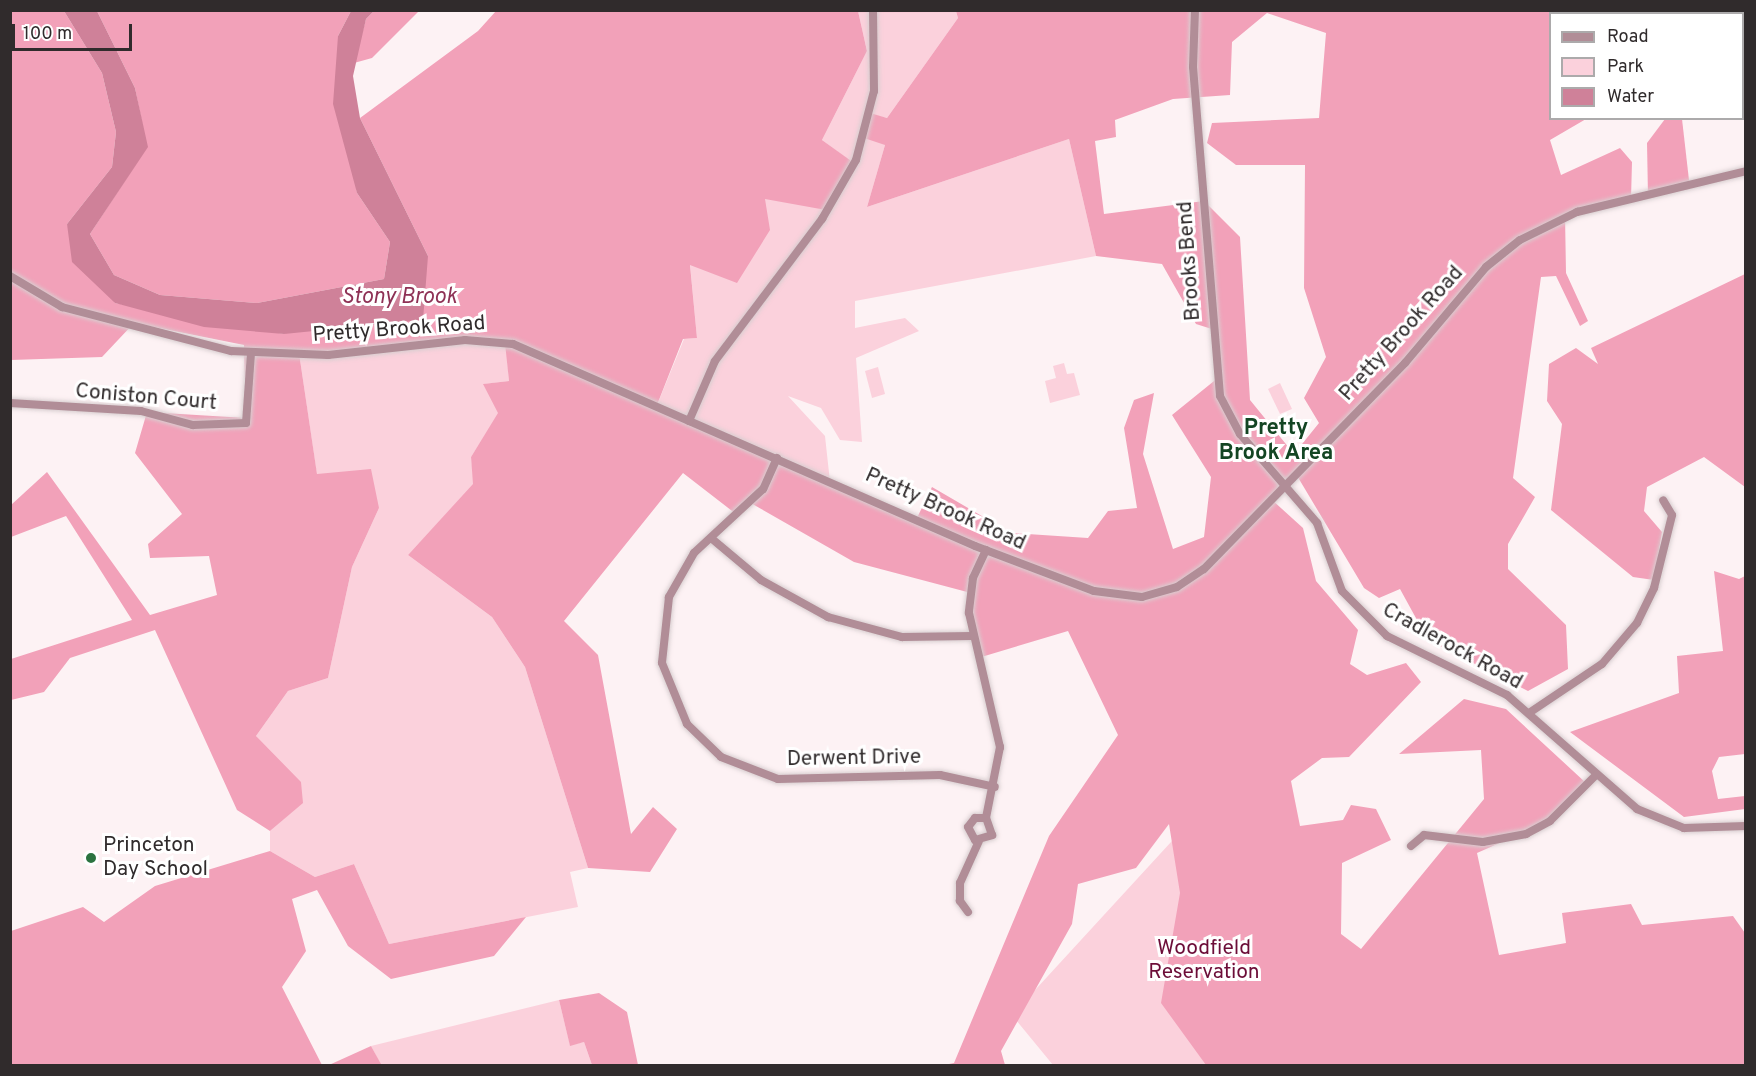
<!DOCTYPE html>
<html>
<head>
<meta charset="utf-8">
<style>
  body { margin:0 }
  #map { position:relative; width:1756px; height:1076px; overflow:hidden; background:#fdf2f4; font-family:Overpass,sans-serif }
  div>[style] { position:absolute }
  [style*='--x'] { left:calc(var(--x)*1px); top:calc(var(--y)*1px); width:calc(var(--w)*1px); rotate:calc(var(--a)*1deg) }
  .green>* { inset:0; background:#fbd1dc }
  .forest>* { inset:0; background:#f2a1b9 }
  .water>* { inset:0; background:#cf8199 }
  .roads { filter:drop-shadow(0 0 2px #d8ced0) drop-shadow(0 0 2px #d8ced0) }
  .street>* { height:8px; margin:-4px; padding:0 4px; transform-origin:4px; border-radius:4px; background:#b18d97 }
  .dots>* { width:16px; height:16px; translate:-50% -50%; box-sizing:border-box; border:3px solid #fff; border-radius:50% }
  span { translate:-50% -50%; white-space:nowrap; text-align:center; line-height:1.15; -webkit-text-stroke:6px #fff; paint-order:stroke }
  .street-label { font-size:21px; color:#302b2c }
  .poi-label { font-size:21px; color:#302b2c }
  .left { translate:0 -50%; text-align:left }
  .park-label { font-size:21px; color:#6c0d38 }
  .water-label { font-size:22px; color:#8e3155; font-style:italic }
  .neighbourhood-label { font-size:22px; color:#134523; font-weight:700 }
  .frame { position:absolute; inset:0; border:12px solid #302b2c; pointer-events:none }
  .legend { position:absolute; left:1549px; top:12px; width:195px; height:108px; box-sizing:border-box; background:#fff; border:2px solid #acaaab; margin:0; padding:8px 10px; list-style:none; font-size:18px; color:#302b2c }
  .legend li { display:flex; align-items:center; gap:12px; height:30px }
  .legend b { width:30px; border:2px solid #acaaab }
  .scale { position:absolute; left:12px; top:24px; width:120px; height:27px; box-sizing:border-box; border:3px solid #302b2c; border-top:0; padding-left:8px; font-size:18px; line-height:21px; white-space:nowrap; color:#302b2c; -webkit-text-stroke:4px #fff; paint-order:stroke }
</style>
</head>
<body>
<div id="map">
  <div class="green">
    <i style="clip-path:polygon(858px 11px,956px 11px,958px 18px,887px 118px,870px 114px,885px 145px,867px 207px,1069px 139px,1096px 256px,855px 301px,855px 328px,905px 318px,919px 331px,856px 358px,862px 442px,840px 440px,821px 408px,788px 396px,825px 436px,830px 482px,655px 410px,684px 339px,697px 338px,690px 264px,765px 199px,853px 163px,822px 140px,867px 51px)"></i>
    <i style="clip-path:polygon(489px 339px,506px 343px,509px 381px,484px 384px,499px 413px,471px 457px,474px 484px,408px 555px,492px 617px,525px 667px,588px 868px,570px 872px,578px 907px,389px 944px,354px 864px,315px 877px,270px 851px,270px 831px,302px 803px,256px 736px,288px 691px,328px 678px,352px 567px,379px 508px,317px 475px,299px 353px)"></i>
    <i style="clip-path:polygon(1064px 363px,1067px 374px,1074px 373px,1080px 395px,1050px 403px,1045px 381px,1056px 378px,1053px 366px)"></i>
    <i style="clip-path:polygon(878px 367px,885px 394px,872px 398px,865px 371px)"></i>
    <i style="clip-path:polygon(1280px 383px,1292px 409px,1280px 414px,1268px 389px)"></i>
    <i style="clip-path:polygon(1205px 805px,1394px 1017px,1745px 1065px,1053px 1065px,1012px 1015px)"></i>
    <i style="clip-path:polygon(559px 1000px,570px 1045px,584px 1042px,592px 1065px,376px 1065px,380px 1063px,371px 1046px)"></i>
  </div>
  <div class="forest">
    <i style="clip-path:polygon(evenodd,12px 11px,64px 11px,102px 73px,116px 132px,112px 167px,67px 224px,115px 303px,284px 334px,428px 256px,360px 118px,478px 31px,496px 11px,858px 11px,867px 51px,822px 140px,854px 163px,826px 210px,765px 199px,770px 230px,737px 283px,690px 265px,697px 338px,683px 339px,655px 410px,916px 520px,932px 487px,1011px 533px,1088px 538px,1108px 511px,1137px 508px,1124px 428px,1134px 400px,1154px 393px,1143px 454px,1173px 549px,1204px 537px,1211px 477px,1172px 415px,1219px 377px,1215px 330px,1196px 324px,1162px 264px,1096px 256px,1069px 139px,867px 207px,885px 145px,864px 138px,870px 113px,887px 118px,958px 18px,956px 11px,1737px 11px,1550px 14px,1550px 118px,1586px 119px,1550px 140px,1561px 175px,1620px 148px,1632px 162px,1631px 199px,1565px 215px,1566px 273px,1588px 321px,1580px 326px,1556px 276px,1541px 277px,1513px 478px,1535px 497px,1508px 544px,1508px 569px,1566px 625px,1568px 669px,1528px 691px,1428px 640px,1400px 589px,1379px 598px,1364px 588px,1296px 474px,1271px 499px,1303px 528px,1316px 581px,1358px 630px,1350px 664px,1367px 675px,1406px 663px,1421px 682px,1349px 757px,1322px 758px,1291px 781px,1300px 826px,1343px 820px,1351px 805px,1376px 809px,1391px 840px,1342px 863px,1341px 934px,1361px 949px,1484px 799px,1481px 750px,1399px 754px,1464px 699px,1506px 709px,1586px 783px,1547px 822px,1477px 853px,1499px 955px,1566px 943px,1562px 913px,1631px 904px,1642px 925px,1733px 916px,1745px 933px,1745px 1065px,1206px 1065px,1161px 1003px,1180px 893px,1169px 824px,1136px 868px,1078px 884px,1072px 924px,1001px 1051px,1005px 1065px,944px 1065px,954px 1063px,1049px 836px,1118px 735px,1068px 631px,978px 658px,971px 593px,854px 562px,749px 502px,736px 514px,683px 473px,564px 621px,598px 655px,631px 834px,653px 807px,677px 829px,650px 872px,588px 868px,525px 667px,492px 617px,408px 555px,473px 484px,471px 457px,498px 413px,483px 384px,509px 381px,505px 343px,489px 339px,299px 353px,317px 474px,371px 469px,379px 508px,352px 567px,328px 678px,288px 691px,256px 736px,301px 782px,303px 803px,270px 831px,237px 810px,155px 630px,70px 658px,44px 692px,11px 700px,11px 659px,132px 620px,66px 516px,11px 537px,11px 505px,47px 472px,150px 615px,217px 595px,209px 556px,150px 558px,148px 544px,182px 514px,135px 453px,147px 412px,246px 418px,244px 345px,134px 323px,102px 357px,11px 360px,12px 11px,1267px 13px,1326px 33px,1319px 118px,1212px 123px,1207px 143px,1236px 165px,1305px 165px,1304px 288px,1326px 357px,1304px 398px,1319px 423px,1294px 454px,1250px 400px,1240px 237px,1204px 201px,1104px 214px,1095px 141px,1116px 137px,1115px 120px,1173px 99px,1230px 95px,1232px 42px,1267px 13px)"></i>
    <i style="clip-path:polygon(97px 11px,351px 11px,338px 36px,357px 193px,390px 242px,384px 279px,257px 303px,160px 295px,114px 275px,90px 234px,147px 147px,135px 88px)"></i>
    <i style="clip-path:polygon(374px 11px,419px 11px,372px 58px,354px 63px,366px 19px)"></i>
    <i style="clip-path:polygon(1665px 119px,1682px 119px,1690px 189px,1648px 196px,1647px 143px)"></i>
    <i style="clip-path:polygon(1745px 274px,1745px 487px,1704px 457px,1647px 487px,1644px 511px,1662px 532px,1654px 580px,1633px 577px,1551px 510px,1562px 424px,1547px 401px,1549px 364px,1576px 348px,1598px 364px,1591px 348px)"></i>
    <i style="clip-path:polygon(1714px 571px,1739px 579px,1745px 576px,1745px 754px,1719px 757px,1712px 771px,1718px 799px,1745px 796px,1745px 809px,1684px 817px,1570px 732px,1679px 693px,1677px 656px,1723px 651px)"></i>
    <i style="clip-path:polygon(270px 851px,315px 877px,354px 864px,389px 944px,526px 917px,494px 956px,391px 979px,348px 946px,317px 890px,292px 899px,306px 951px,282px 987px,322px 1065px,11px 1065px,11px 931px,83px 907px,104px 922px,155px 886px)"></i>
    <i style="clip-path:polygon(599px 993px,627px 1012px,638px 1065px,592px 1065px,584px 1042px,570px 1046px,559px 1000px)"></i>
    <i style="clip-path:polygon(371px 1046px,381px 1064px,329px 1065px)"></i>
  </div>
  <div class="water">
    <i style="clip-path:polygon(64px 11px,97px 11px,135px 88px,148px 147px,90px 234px,114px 275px,160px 295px,257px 303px,384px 279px,390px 242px,357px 193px,333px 104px,338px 36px,351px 11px,374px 11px,366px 19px,353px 76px,360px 118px,428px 256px,423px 320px,284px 334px,204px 327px,115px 303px,72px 262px,67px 224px,112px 167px,116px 132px,102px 73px)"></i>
  </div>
  <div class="roads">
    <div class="street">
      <i style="--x:1195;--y:10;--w:57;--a:92"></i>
      <i style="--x:1193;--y:67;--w:330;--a:85.3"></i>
      <i style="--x:1220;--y:396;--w:43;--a:62.2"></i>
      <i style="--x:1240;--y:434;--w:118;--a:49.1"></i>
      <i style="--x:1317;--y:523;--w:72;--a:69.8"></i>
      <i style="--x:1342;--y:591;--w:64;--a:45"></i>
      <i style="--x:1387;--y:636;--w:134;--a:26.2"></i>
      <i style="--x:1507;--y:695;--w:173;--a:41.2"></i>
      <i style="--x:1637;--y:809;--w:51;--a:22"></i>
      <i style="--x:1684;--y:828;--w:62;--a:-1.8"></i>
      <i style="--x:10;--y:276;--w:61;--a:30.8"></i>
      <i style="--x:62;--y:307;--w:175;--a:14.6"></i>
      <i style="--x:231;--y:351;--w:97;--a:2.4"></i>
      <i style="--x:328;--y:355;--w:138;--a:-6.2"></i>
      <i style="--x:465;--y:340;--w:48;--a:4.8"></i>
      <i style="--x:513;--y:344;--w:504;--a:23.62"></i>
      <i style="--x:975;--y:546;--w:127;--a:20.7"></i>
      <i style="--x:1094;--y:591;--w:48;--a:7.1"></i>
      <i style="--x:1142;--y:597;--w:36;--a:-16"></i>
      <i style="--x:1177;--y:587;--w:32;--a:-34"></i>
      <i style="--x:1204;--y:569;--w:288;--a:-45.7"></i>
      <i style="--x:1405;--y:363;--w:126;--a:-49.8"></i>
      <i style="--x:1486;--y:267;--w:43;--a:-38.5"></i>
      <i style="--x:1520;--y:240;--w:64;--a:-26.2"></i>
      <i style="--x:1577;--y:212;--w:174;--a:-13.6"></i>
      <i style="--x:10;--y:403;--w:131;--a:3.5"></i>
      <i style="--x:141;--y:411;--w:54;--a:15.1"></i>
      <i style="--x:193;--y:425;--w:53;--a:-2.2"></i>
      <i style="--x:246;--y:423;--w:69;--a:-85.9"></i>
      <i style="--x:689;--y:421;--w:65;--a:-66.6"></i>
      <i style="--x:715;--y:361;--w:178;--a:-53"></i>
      <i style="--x:822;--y:219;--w:68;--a:-60"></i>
      <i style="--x:856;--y:160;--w:71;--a:-75.4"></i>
      <i style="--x:874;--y:91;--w:81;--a:-90.7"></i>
      <i style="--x:777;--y:458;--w:34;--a:114"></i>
      <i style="--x:763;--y:489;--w:94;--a:137.2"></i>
      <i style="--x:694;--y:553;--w:51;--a:119.6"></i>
      <i style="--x:669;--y:597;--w:66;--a:96.1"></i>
      <i style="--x:662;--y:663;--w:66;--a:67.7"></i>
      <i style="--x:687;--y:724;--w:47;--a:44.1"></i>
      <i style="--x:721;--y:757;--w:61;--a:21.1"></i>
      <i style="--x:778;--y:779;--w:162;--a:-1.4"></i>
      <i style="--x:940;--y:775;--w:56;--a:12.3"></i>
      <i style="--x:711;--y:538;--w:65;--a:40"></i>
      <i style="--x:761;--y:580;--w:77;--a:28.9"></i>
      <i style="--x:828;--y:617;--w:77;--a:15.1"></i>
      <i style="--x:902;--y:637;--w:70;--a:-0.8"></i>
      <i style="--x:986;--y:550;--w:31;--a:115"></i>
      <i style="--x:973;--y:578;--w:35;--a:97"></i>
      <i style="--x:969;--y:613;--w:138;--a:77"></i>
      <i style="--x:1000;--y:747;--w:72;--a:101.2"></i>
      <i style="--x:986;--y:818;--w:11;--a:180"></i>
      <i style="--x:975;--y:818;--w:11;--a:128"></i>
      <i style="--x:968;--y:827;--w:15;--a:62"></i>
      <i style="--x:975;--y:840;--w:18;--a:-16"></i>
      <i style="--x:992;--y:835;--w:18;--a:-109"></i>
      <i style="--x:1529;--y:713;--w:88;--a:-33.9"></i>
      <i style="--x:1602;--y:664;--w:54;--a:-49.5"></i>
      <i style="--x:1637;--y:623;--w:39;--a:-64"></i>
      <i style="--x:1654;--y:588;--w:75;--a:-76.1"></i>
      <i style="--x:1672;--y:515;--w:17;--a:-121"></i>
      <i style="--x:1411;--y:846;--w:17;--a:-40"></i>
      <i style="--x:1424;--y:835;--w:59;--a:6.8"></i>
      <i style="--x:1483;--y:842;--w:44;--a:-10.5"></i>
      <i style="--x:1526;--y:834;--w:27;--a:-28"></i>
      <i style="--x:1550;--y:821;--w:65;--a:-45"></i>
      <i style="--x:968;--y:912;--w:14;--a:-126"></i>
      <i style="--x:960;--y:901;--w:18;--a:-90"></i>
      <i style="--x:960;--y:883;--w:46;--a:-65.7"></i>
    </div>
  </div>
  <div class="dots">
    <i style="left:91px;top:858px;background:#2b7340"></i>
  </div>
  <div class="street-label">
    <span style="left:1190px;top:261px;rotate:-94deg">Brooks Bend</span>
    <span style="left:399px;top:330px;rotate:-4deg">Pretty Brook Road</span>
    <span style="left:1402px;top:334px;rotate:-48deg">Pretty Brook Road</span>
    <span style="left:146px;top:398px;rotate:5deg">Coniston Court</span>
    <span style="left:945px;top:510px;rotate:24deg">Pretty Brook Road</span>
    <span style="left:1452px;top:647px;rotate:29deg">Cradlerock Road</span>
    <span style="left:854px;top:759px;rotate:-1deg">Derwent Drive</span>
  </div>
  <div class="poi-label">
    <span class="left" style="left:103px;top:858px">Princeton<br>Day School</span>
  </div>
  <div class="park-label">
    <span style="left:1204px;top:961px">Woodfield<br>Reservation</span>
  </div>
  <div class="water-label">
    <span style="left:399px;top:298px">Stony Brook</span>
  </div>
  <div class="neighbourhood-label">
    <span style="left:1276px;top:441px">Pretty<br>Brook Area</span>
  </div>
  <div class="frame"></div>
  <ul class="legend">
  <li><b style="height:8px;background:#b18d97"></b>Road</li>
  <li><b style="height:16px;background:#fbd1dc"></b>Park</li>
  <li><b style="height:16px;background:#cf8199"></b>Water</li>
  </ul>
  <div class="scale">100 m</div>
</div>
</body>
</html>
